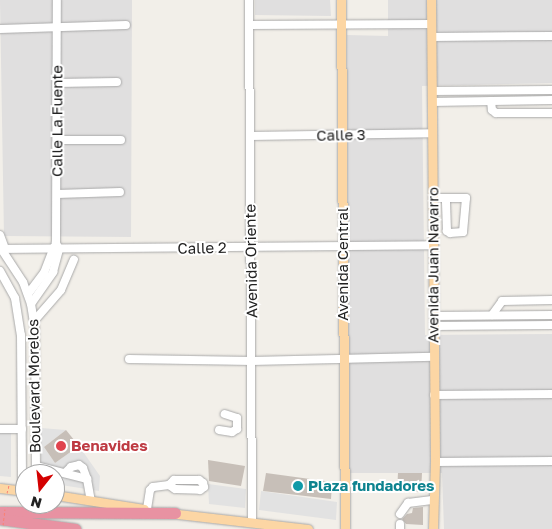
<!DOCTYPE html>
<html>
<head>
<meta charset="utf-8">
<style>
  body { margin:0 }
  #map { position:relative; width:552px; height:529px; overflow:hidden; background:#f2efe9; font-family:"Golos Text",sans-serif }
  div>[style] { position:absolute }
  [style*='--x'] { left:calc(var(--x)*1px); top:calc(var(--y)*1px); width:calc(var(--w)*1px); rotate:calc(var(--a)*1deg) }
  .residential>* { inset:0; background:#e0dfdf }
  .parking>* { inset:0; background:#e2e2e2 }
  .building>* { inset:0; background:#c7bfb8 }
  .roads { filter:drop-shadow(0 0 1px #a9a9a9) drop-shadow(0 0 1px #a9a9a9) }
  .minor>* { height:8px; margin:-4px; padding:0 4px; transform-origin:4px; border-radius:4px; background:#fff }
  .major>* { height:9px; margin:-4.5px; padding:0 4.5px; transform-origin:4.5px; border-radius:4.5px; background:#fcd6a4 }
  .highway>* { height:11px; margin:-5.5px; padding:0 5.5px; transform-origin:5.5px; border-radius:5.5px; background:#e892a2 }
  .path-bridge>* { height:1px; margin-top:-0.5px; transform-origin:0; background:repeating-linear-gradient(90deg,#fa8072 0 2.5px,transparent 0 5px) }
  .dots>* { width:14px; height:14px; translate:-50% -50%; box-sizing:border-box; border:2px solid #fff; border-radius:50% }
  span { translate:-50% -50%; white-space:nowrap; text-align:center; line-height:1.15; -webkit-text-stroke:4px #fff; paint-order:stroke }
  .street-label { font-size:15px; color:#222 }
  .health-label { font-size:15px; color:#be3a42; font-weight:700 }
  .left { translate:0 -50%; text-align:left }
  .culture-label { font-size:15px; color:#0d838f; font-weight:700 }
  .north { position:absolute; left:15px; top:464px; width:50px; height:50px; box-sizing:border-box; background:#fff; border:1px solid #a7a7a7; border-radius:50%; rotate:196deg; font-size:14px; font-weight:700; line-height:20px; text-align:center; color:#222 }
  .north::after { content:''; display:block; margin:auto; width:18px; height:22px; background:#d40000; clip-path:polygon(50% 0,100% 100%,50% 72%,0 100%) }
</style>
</head>
<body>
<div id="map">
  <div class="residential">
    <i style="clip-path:polygon(0 0,132px 0,131px 237px,4px 236px)"></i>
    <i style="clip-path:polygon(255px 0,330px 0,331px 16px,255px 15px)"></i>
    <i style="clip-path:polygon(388px 0,552px 0,552px 83px,422px 86px,425px 335px,552px 334px,552px 529px,444px 529px,442px 473px,349px 473px,347px 35px,388px 36px)"></i>
  </div>
  <div class="parking">
    <i style="clip-path:polygon(0 424px,11px 425px,11px 477px,0 476px)"></i>
    <i style="clip-path:polygon(41px 428px,66px 430px,44px 447px,55px 463px,79px 446px,100px 476px,99px 491px,55px 484px,55px 474px,41px 474px)"></i>
    <i style="clip-path:polygon(208px 484px,246px 489px,245px 508px,209px 504px)"></i>
    <i style="clip-path:polygon(261px 491px,337px 502px,336px 520px,259px 510px)"></i>
  </div>
  <div class="building">
    <i style="clip-path:polygon(66px 430px,79px 446px,55px 463px,44px 447px)"></i>
    <i style="clip-path:polygon(208px 460px,245px 466px,241px 486px,209px 481px)"></i>
    <i style="clip-path:polygon(266px 473px,332px 482px,331px 499px,263px 491px)"></i>
    <i style="clip-path:polygon(398px 473px,422px 473px,421px 492px,397px 491px)"></i>
    <i style="clip-path:polygon(423px 507px,423px 525px,406px 524px,402px 519px,407px 514px,412px 513px,413px 508px)"></i>
  </div>
  <div class="roads">
    <div class="minor">
      <i style="--x:249;--y:0;--w:522;--a:89.67"></i>
      <i style="--x:249;--y:25;--w:183;--a:-0.3"></i>
      <i style="--x:0;--y:29;--w:126;--a:-1.8"></i>
      <i style="--x:432;--y:37;--w:120;--a:-0.5"></i>
      <i style="--x:57;--y:83;--w:60;--a:-1"></i>
      <i style="--x:432;--y:91;--w:120;--a:-0.5"></i>
      <i style="--x:491;--y:101;--w:9;--a:84"></i>
      <i style="--x:492;--y:110;--w:5;--a:37"></i>
      <i style="--x:496;--y:113;--w:56;--a:0"></i>
      <i style="--x:432;--y:102;--w:120;--a:-1"></i>
      <i style="--x:250;--y:136;--w:182;--a:-0.9"></i>
      <i style="--x:57;--y:140;--w:64;--a:0"></i>
      <i style="--x:57;--y:194;--w:63;--a:-1.8"></i>
      <i style="--x:433;--y:198;--w:33;--a:0"></i>
      <i style="--x:466;--y:198;--w:34;--a:95"></i>
      <i style="--x:463;--y:232;--w:13;--a:176"></i>
      <i style="--x:450;--y:233;--w:4;--a:-146"></i>
      <i style="--x:447;--y:231;--w:33;--a:-92"></i>
      <i style="--x:0;--y:235;--w:15;--a:70"></i>
      <i style="--x:0;--y:247;--w:42;--a:56.7"></i>
      <i style="--x:23;--y:282;--w:23;--a:70"></i>
      <i style="--x:31;--y:304;--w:24;--a:81"></i>
      <i style="--x:35;--y:328;--w:146;--a:89.6"></i>
      <i style="--x:0;--y:249;--w:433;--a:-0.5"></i>
      <i style="--x:0;--y:271;--w:31;--a:61"></i>
      <i style="--x:15;--y:298;--w:37;--a:81"></i>
      <i style="--x:21;--y:335;--w:156;--a:89.6"></i>
      <i style="--x:28;--y:294;--w:26;--a:-53"></i>
      <i style="--x:44;--y:273;--w:28;--a:-69"></i>
      <i style="--x:31;--y:304;--w:39;--a:-55"></i>
      <i style="--x:53;--y:272;--w:24;--a:-75"></i>
      <i style="--x:59;--y:249;--w:7;--a:-117"></i>
      <i style="--x:56;--y:243;--w:243;--a:-89.8"></i>
      <i style="--x:492;--y:315;--w:17;--a:-54"></i>
      <i style="--x:502;--y:301;--w:50;--a:-1.1"></i>
      <i style="--x:434;--y:316;--w:118;--a:-0.5"></i>
      <i style="--x:34;--y:321;--w:41;--a:-48.9"></i>
      <i style="--x:61;--y:290;--w:33;--a:-67"></i>
      <i style="--x:434;--y:326;--w:118;--a:-0.5"></i>
      <i style="--x:129;--y:359;--w:123;--a:0.9"></i>
      <i style="--x:252;--y:361;--w:182;--a:-1.3"></i>
      <i style="--x:434;--y:395;--w:118;--a:-0.5"></i>
      <i style="--x:0;--y:429;--w:22;--a:0"></i>
      <i style="--x:219;--y:430;--w:13;--a:9"></i>
      <i style="--x:232;--y:432;--w:6;--a:-31"></i>
      <i style="--x:237;--y:429;--w:11;--a:-90"></i>
      <i style="--x:237;--y:418;--w:13;--a:-162"></i>
      <i style="--x:435;--y:462;--w:117;--a:-0.5"></i>
      <i style="--x:36;--y:466;--w:53;--a:14.3"></i>
      <i style="--x:87;--y:479;--w:22;--a:80"></i>
      <i style="--x:65;--y:473;--w:8;--a:-45"></i>
      <i style="--x:71;--y:467;--w:8;--a:-14"></i>
      <i style="--x:79;--y:465;--w:5;--a:37"></i>
      <i style="--x:83;--y:468;--w:12;--a:70"></i>
      <i style="--x:147;--y:509;--w:19;--a:-81"></i>
      <i style="--x:150;--y:490;--w:4;--a:-45"></i>
      <i style="--x:153;--y:487;--w:16;--a:-7"></i>
      <i style="--x:169;--y:485;--w:7;--a:34"></i>
      <i style="--x:175;--y:489;--w:25;--a:2"></i>
      <i style="--x:200;--y:490;--w:5;--a:-37"></i>
      <i style="--x:204;--y:487;--w:4;--a:-104"></i>
      <i style="--x:203;--y:483;--w:5;--a:-143"></i>
      <i style="--x:199;--y:480;--w:25;--a:180"></i>
      <i style="--x:174;--y:480;--w:7;--a:135"></i>
      <i style="--x:400;--y:514;--w:14;--a:-54"></i>
      <i style="--x:408;--y:503;--w:26;--a:-7"></i>
      <i style="--x:400;--y:529;--w:5;--a:-90"></i>
    </div>
    <div class="major">
      <i style="--x:341;--y:0;--w:529;--a:89.57"></i>
      <i style="--x:431;--y:0;--w:462;--a:89.5"></i>
      <i style="--x:435;--y:462;--w:67;--a:91.7"></i>
      <i style="--x:0;--y:488;--w:25;--a:7"></i>
      <i style="--x:55;--y:495;--w:90;--a:8.9"></i>
      <i style="--x:169;--y:513;--w:140;--a:6.6"></i>
    </div>
    <div class="highway">
      <i style="--x:0;--y:512;--w:175;--a:0.3"></i>
      <i style="--x:0;--y:519;--w:76;--a:7.6"></i>
    </div>
  </div>
  <div class="path-bridge">
    <i style="--x:7;--y:493;--w:8;--a:-76"></i>
    <i style="--x:3;--y:525;--w:16;--a:-83"></i>
  </div>
  <div class="dots">
    <i style="left:61px;top:446px;background:#e0444e"></i>
    <i style="left:298px;top:486px;background:#0f9aa8"></i>
  </div>
  <div class="street-label">
    <span style="left:57px;top:121px;rotate:-90deg">Calle La Fuente</span>
    <span style="left:341px;top:135px;rotate:-1deg">Calle 3</span>
    <span style="left:202px;top:248px;rotate:-1deg">Calle 2</span>
    <span style="left:251px;top:261px;rotate:-91deg">Avenida Oriente</span>
    <span style="left:343px;top:264px;rotate:-90deg">Avenida Central</span>
    <span style="left:433px;top:265px;rotate:-90deg">Avenida Juan Navarro</span>
    <span style="left:34px;top:386px;rotate:-91deg">Boulevard Morelos</span>
  </div>
  <div class="health-label">
    <span class="left" style="left:71px;top:446px">Benavides</span>
  </div>
  <div class="culture-label">
    <span class="left" style="left:308px;top:486px">Plaza fundadores</span>
  </div>
  <div class="north">N</div>
</div>
</body>
</html>
